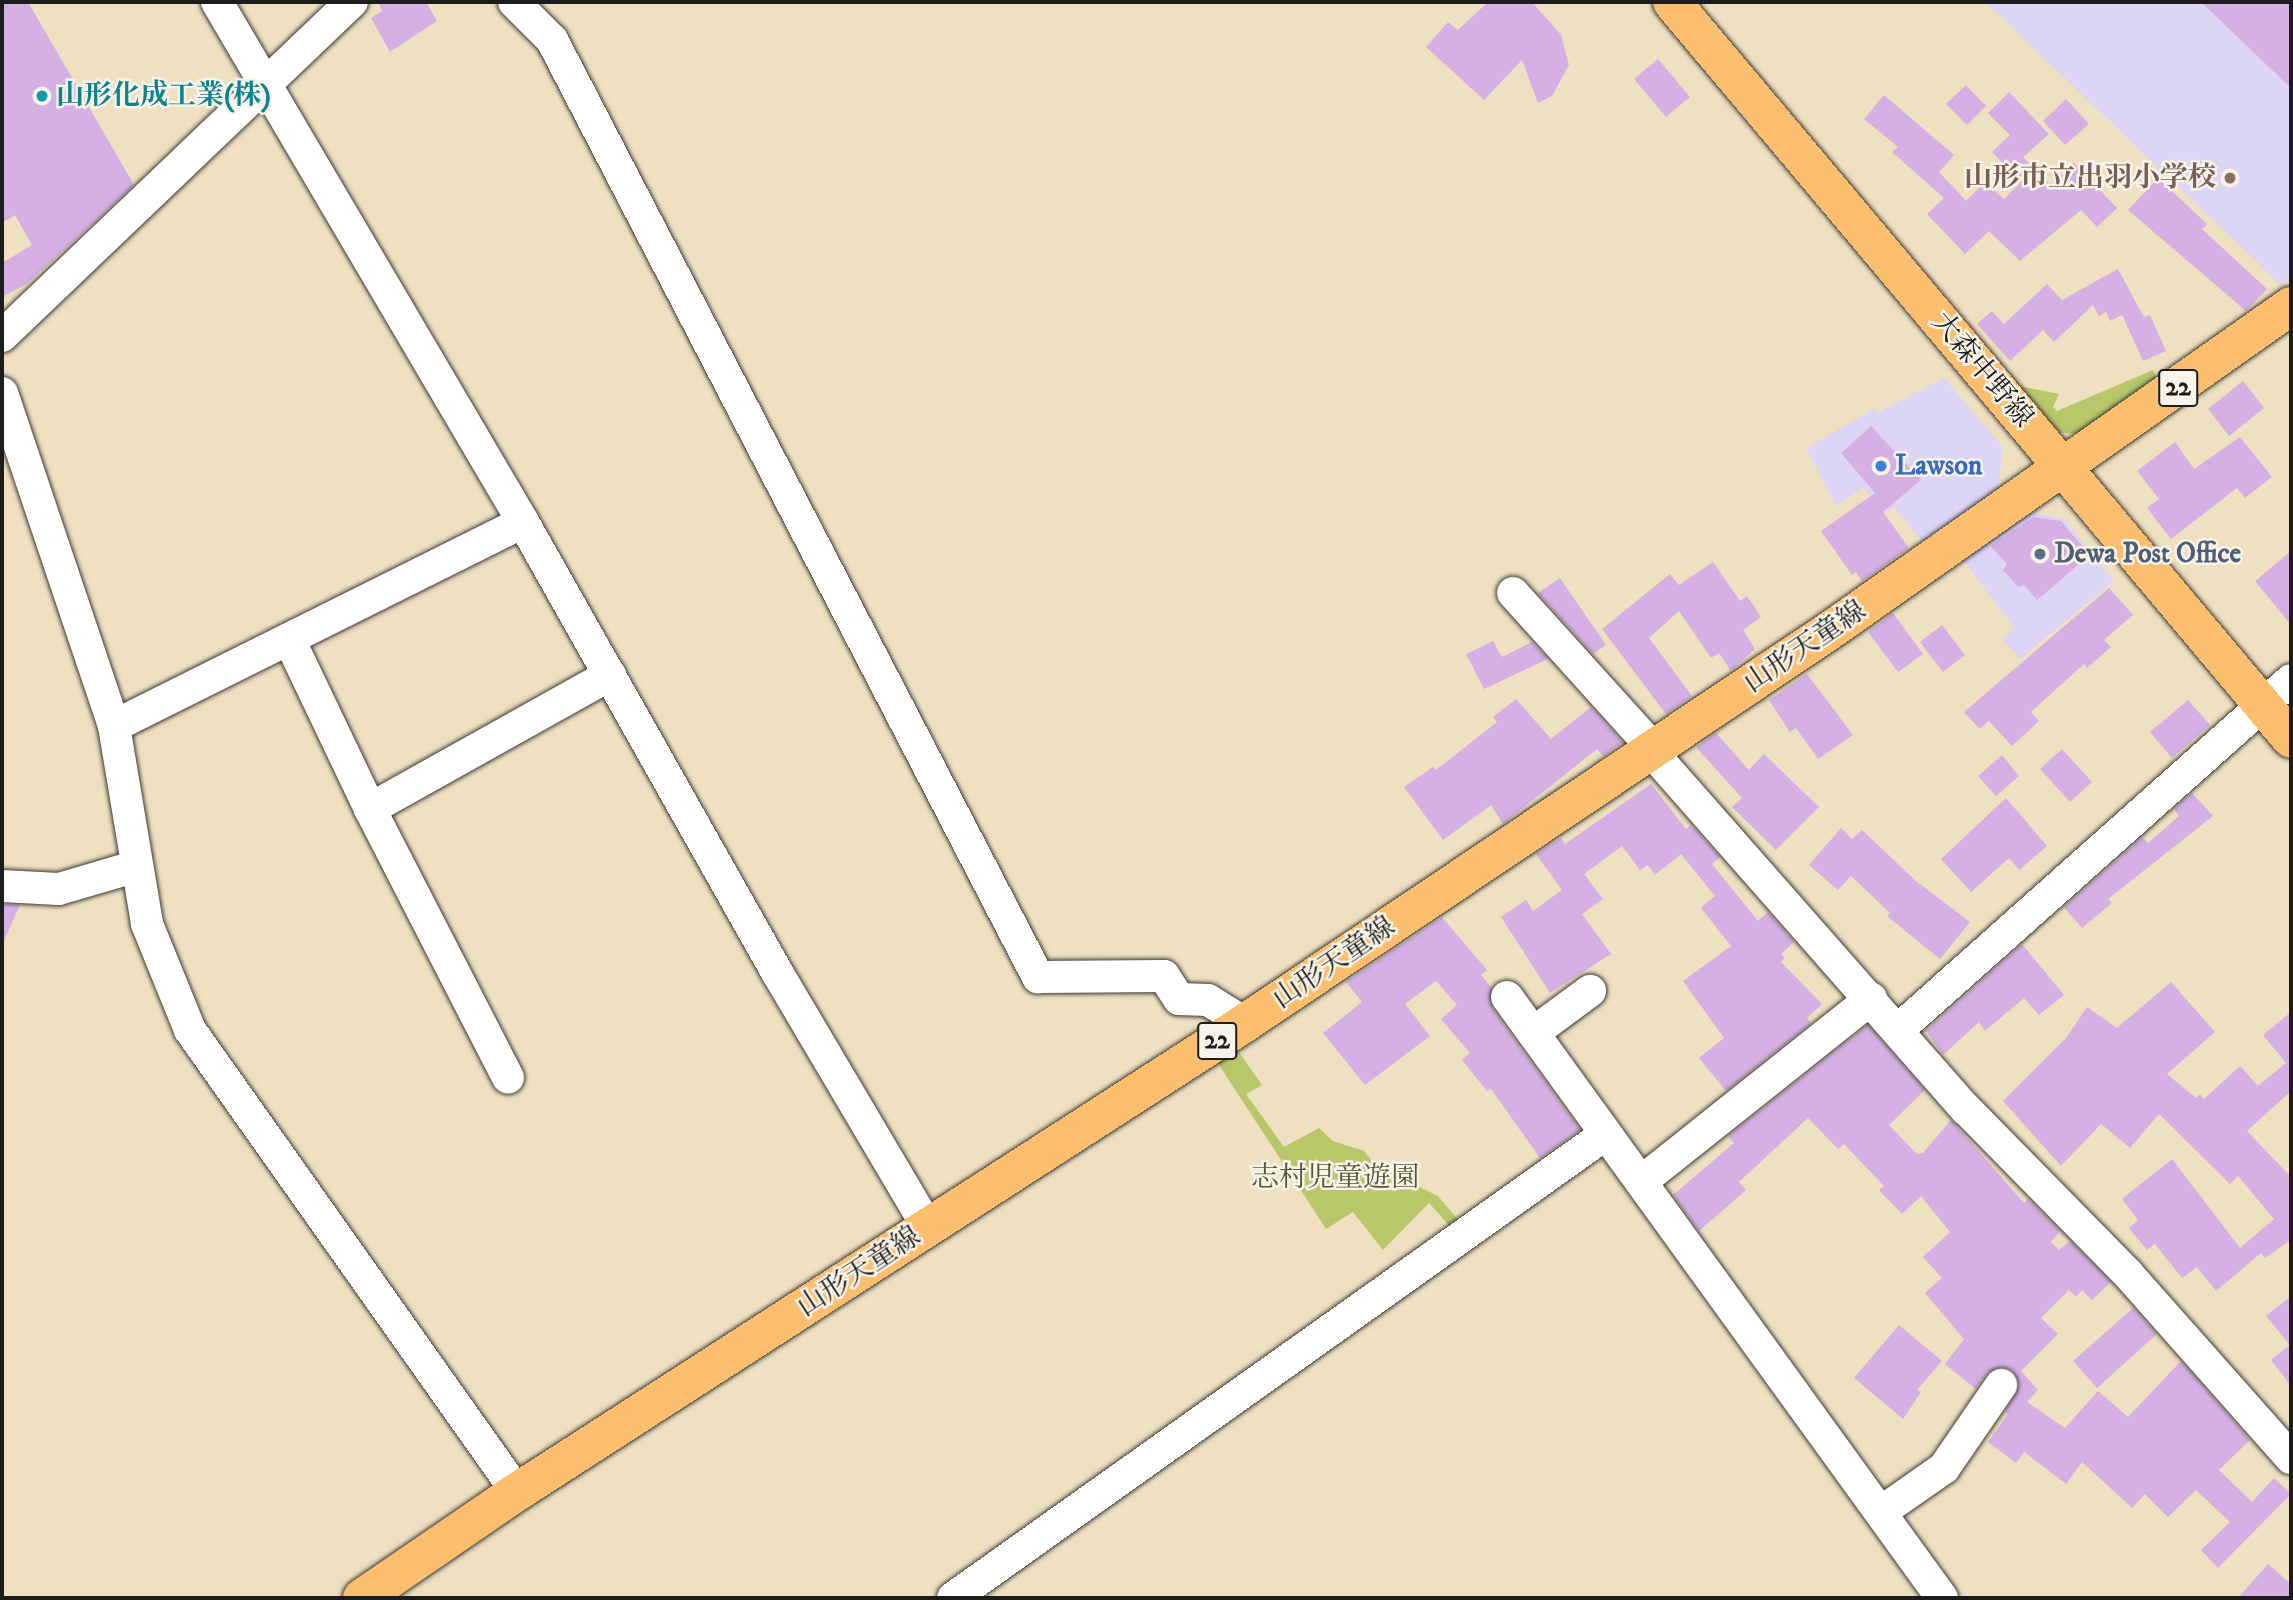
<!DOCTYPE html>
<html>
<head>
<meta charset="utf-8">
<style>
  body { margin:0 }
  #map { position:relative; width:2293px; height:1600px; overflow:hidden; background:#eee0c0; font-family:"IM FELL DW Pica","Noto Serif JP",serif }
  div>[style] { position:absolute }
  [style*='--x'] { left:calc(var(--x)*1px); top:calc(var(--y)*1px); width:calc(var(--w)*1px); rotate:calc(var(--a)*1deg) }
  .built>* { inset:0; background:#ddd5f6 }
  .green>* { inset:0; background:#b8c76a }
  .building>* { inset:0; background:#d5b0e4 }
  .roads { filter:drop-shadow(0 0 2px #3c3935) drop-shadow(0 0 2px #3c3935) }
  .minor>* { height:32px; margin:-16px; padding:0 16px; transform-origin:16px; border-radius:16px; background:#fff }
  .major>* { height:38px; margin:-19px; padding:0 19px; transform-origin:19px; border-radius:19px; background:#fbbd6e }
  .dots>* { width:19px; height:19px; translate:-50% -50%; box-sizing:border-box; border:4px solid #f7f3e8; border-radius:50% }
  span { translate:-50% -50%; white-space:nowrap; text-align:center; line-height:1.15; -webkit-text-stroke:5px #f7f3e8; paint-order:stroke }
  .shield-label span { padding:2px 5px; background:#f7f3e8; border:2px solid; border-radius:5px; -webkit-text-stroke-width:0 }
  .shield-label { font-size:26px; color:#1c1c1c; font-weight:700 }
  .culture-label { font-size:28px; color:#0d838f; font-weight:700 }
  .left { translate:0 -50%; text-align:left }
  .education-label { font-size:28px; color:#785e54; font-weight:700 }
  .right { translate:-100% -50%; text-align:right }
  .street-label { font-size:28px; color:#1c1c1c }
  .shop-label { font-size:28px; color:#366cbe; font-weight:700 }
  .service-label { font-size:28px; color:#4e5e75; font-weight:700 }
  .park-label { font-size:28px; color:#535837 }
  .frame { position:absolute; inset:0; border:4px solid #1c1c1c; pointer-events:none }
</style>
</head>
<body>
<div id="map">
  <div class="built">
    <i style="clip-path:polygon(1985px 2px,2291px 2px,2291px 277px,2281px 285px)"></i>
    <i style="clip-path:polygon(1944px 378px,2003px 447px,1998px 490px,1922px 541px,1894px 507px,1886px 513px,1863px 487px,1836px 506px,1806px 448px,1874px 409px,1877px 413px)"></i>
    <i style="clip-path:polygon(2026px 512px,2063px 518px,2114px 581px,2020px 659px,2002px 639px,2014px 627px,1961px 558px)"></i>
  </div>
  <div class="green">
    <i style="clip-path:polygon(2153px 370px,2160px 387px,2084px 435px,2033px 430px,1994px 381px,2059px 394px,2053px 407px,2057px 411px)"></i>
    <i style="clip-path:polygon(1227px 1035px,1262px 1085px,1246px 1094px,1284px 1147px,1319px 1128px,1333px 1141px,1364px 1151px,1376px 1166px,1438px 1196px,1469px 1233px,1461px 1239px,1429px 1203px,1383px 1250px,1353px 1212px,1326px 1229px,1208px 1048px)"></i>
  </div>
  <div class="building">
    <i style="clip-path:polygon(2px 2px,28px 2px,134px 185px,28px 283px,2px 297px,2px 263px,32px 245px,15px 215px,2px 223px)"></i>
    <i style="clip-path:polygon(378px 2px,426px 2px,437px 21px,390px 52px,371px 18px,382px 11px)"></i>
    <i style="clip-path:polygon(1488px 2px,1532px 2px,1561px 35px,1569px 65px,1552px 96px,1538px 103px,1522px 60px,1484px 100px,1426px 47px,1448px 22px,1458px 30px)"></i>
    <i style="clip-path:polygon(2201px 2px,2291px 2px,2291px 88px)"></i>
    <i style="clip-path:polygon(1658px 59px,1690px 97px,1666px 117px,1634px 79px)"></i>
    <i style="clip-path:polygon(1966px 85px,1986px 106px,1967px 125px,1946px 104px)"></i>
    <i style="clip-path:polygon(2009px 92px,2049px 134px,2023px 157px,2051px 186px,2074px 163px,2117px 208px,2097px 227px,2081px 210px,2020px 261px,1989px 231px,1965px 254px,1927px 214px,1944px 198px,1892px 152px,1898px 147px,1864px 119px,1884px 95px,1954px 155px,1939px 172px,1966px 201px,1985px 182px,2004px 199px,2021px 182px,1992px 152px,2010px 135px,1988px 113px)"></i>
    <i style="clip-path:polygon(2066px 99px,2089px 124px,2065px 145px,2043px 121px)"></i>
    <i style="clip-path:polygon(2158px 178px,2207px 224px,2202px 229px,2267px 289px,2246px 311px,2128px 210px)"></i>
    <i style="clip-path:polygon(2118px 269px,2144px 317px,2150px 315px,2166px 351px,2143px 361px,2122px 315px,2110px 321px,2106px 312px,2099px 316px,2093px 305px,2054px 342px,2043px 330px,2010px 361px,1977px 324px,1992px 311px,2004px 324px,2047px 284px,2062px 300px)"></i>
    <i style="clip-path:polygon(2243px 381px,2264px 408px,2229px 436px,2208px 409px)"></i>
    <i style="clip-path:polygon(1871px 426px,1921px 480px,1883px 512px,1909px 548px,1862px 581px,1856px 572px,1852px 575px,1821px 531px,1875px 493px,1841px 453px)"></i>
    <i style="clip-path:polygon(2240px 437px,2272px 477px,2245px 498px,2237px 488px,2171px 539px,2147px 508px,2159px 499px,2137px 471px,2175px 442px,2194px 469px)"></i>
    <i style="clip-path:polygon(2034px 517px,2061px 521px,2090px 555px,2037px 600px,2024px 585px,2018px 587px,2003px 570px,2007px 564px,1990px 546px)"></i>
    <i style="clip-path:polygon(2291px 551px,2291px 625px,2255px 581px)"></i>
    <i style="clip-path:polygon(1713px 562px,1740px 601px,1747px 596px,1761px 617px,1743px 630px,1755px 649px,1731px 671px,1719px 653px,1711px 658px,1679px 611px,1649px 638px,1692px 696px,1666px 714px,1602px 629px,1670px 574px,1679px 585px)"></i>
    <i style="clip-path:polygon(1560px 578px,1606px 645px,1593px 654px,1538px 593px)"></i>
    <i style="clip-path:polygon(2109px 588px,2133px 615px,2104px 640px,2111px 647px,2087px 668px,2084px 664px,2031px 712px,2039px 721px,2012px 746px,1989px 721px,1980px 729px,1964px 712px)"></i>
    <i style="clip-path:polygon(1893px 613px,1923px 654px,1898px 672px,1868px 632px)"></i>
    <i style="clip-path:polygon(1942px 625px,1965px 655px,1943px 672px,1920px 642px)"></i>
    <i style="clip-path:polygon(1493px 641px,1502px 657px,1532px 642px,1548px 659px,1484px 689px,1466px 654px)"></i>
    <i style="clip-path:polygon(1807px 674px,1853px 735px,1818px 759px,1796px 728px,1790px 732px,1769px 700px)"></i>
    <i style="clip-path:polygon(1516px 699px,1551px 739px,1591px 707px,1623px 743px,1603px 756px,1597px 749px,1503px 824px,1491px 805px,1443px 840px,1404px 787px,1433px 767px,1436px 770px,1497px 722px,1493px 717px)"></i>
    <i style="clip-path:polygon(2188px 700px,2210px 725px,2172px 758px,2150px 732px)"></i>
    <i style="clip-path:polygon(1716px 733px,1749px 770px,1764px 754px,1819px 807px,1776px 850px,1732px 807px,1742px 798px,1696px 747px)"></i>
    <i style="clip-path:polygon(2062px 749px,2092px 782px,2070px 802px,2040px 769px)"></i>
    <i style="clip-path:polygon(2002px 755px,2019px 776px,1996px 796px,1978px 776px)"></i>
    <i style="clip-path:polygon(1651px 784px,1686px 829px,1691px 825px,1720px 857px,1712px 864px,1758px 921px,1768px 912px,1794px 942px,1781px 954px,1785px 958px,1781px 962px,1822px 1004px,1807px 1018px,1811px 1023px,1726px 1091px,1699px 1058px,1724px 1038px,1683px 981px,1731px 946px,1701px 908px,1715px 896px,1681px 854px,1655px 875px,1648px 865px,1640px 870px,1622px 846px,1584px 874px,1603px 899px,1582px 914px,1611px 954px,1550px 993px,1501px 917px,1526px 900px,1533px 911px,1562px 890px,1536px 854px,1561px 838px,1565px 844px)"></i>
    <i style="clip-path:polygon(2192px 793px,2213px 816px,2108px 899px,2112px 903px,2082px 928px,2064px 907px,2143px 837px,2148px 843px,2179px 816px,2174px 809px)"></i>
    <i style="clip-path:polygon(2006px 798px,2047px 846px,2019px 870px,2009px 858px,1971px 892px,1941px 859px)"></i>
    <i style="clip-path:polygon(1841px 828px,1852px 839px,1862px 830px,1916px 881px,1970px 922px,1940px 959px,1887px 916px,1890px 913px,1851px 876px,1838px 890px,1809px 865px)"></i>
    <i style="clip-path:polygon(2px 904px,20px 905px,2px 945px)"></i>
    <i style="clip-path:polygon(1442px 917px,1487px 970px,1481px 975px,1492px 988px,1492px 1008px,1580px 1130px,1540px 1158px,1491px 1089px,1487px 1091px,1462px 1060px,1470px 1053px,1441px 1019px,1457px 1005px,1436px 981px,1405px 1004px,1430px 1036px,1365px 1085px,1323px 1033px,1362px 1002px,1346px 982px)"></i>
    <i style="clip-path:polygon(2022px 944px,2064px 995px,2039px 1015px,2024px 998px,1985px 1031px,1979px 1022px,1943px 1055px,1926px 1031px)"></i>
    <i style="clip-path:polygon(2171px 982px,2215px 1032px,2167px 1074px,2196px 1098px,2200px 1094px,2204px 1099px,2240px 1066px,2258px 1086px,2286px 1063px,2263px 1035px,2291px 1012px,2291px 1091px,2247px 1131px,2291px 1177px,2291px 1240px,2265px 1258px,2261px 1253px,2216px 1291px,2197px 1267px,2182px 1278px,2155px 1244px,2147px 1250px,2129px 1228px,2138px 1220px,2122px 1199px,2172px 1159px,2240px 1248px,2274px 1219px,2238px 1176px,2230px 1184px,2159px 1114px,2130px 1148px,2101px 1124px,2061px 1166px,2003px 1101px,2066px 1038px,2087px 1007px,2117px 1028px)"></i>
    <i style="clip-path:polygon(1868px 1025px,1925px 1090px,1889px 1125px,1917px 1154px,1923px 1153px,1951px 1120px,2024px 1203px,2028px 1199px,2060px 1231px,2051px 1242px,2059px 1250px,2070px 1241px,2111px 1282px,2092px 1300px,2082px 1290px,2076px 1297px,2069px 1290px,2041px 1318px,2058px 1334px,2021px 1371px,2038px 1390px,2027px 1402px,2065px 1428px,2098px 1391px,2128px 1417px,2181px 1361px,2250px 1440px,2219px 1470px,2252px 1502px,2274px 1478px,2291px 1494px,2218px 1568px,2201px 1550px,2230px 1522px,2196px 1490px,2168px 1517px,2145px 1494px,2132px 1508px,2082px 1462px,2066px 1484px,2024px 1452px,2016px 1463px,1988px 1442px,2008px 1414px,2005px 1412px,2019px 1386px,2012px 1370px,2002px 1367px,1986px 1374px,1976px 1389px,1945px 1364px,1964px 1339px,1925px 1293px,1942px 1278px,1923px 1257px,1950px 1232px,1921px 1196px,1902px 1214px,1879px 1190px,1884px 1186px,1844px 1144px,1838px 1149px,1808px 1118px,1739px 1182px,1746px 1190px,1699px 1231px,1673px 1195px,1734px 1143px,1728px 1136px)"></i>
    <i style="clip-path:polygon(2291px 1296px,2291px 1386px,2271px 1360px,2290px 1345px,2266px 1316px)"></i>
    <i style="clip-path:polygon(2133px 1308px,2157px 1334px,2097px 1388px,2073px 1361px)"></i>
    <i style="clip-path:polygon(1899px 1325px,1942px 1361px,1917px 1390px,1921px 1392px,1903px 1419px,1854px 1378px)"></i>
    <i style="clip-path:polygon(2268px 1564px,2291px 1584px,2291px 1593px,2286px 1598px,2238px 1598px)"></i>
  </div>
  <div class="roads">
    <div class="minor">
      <i style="--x:217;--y:2;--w:603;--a:59.52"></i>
      <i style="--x:523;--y:522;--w:519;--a:60.57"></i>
      <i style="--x:778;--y:974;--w:295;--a:59.4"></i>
      <i style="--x:514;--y:2;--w:54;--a:45"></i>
      <i style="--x:552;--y:40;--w:1056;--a:62.59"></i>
      <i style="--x:1038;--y:977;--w:126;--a:-0.5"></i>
      <i style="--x:1164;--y:976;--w:27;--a:57"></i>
      <i style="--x:1179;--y:999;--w:29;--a:2"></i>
      <i style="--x:1208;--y:1000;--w:44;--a:31.9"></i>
      <i style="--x:2;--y:336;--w:484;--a:-43.7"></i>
      <i style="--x:2;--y:393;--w:351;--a:71.4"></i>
      <i style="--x:114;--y:726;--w:201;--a:80.5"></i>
      <i style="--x:147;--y:924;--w:114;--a:67.9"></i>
      <i style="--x:190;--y:1030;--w:566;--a:54.71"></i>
      <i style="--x:1513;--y:593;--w:210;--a:47.9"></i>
      <i style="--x:289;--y:639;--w:188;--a:64.5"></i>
      <i style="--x:370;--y:809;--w:302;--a:62.8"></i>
      <i style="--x:114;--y:726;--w:457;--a:-26.5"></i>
      <i style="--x:1651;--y:751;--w:477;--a:48.7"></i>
      <i style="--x:1966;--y:1109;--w:231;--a:45.5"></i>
      <i style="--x:2128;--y:1274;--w:246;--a:48.5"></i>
      <i style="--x:370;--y:809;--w:275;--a:-29.2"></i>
      <i style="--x:2;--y:886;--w:57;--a:3"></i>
      <i style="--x:59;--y:889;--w:81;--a:-16.4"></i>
      <i style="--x:1507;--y:997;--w:742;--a:54.1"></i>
      <i style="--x:1898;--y:1030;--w:526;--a:-41.69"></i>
      <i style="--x:1533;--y:1033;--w:71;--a:-36.4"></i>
      <i style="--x:1642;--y:1181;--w:293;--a:-38.5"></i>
      <i style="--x:1881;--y:1512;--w:77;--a:-34.9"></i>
      <i style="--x:1944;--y:1468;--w:101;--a:-55.5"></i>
      <i style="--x:953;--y:1598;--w:801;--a:-35.4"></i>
    </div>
    <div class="major">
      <i style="--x:1672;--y:2;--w:962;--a:49.97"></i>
      <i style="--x:362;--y:1598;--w:188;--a:-34.4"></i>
      <i style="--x:517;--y:1492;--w:866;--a:-32.79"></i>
      <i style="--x:1245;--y:1023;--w:711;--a:-33.87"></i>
      <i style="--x:1835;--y:627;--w:558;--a:-35.14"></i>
    </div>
  </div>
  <div class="dots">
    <i style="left:42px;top:96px;background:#0f9aa8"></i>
    <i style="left:2230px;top:178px;background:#8d6e63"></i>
    <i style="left:1881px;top:466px;background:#3f7fe0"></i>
    <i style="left:2040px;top:554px;background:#5c6f8a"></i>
  </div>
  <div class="shield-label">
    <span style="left:2178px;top:388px">22</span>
    <span style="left:1217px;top:1041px">22</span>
  </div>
  <div class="culture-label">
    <span class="left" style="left:56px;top:96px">山形化成工業(株)</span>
  </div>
  <div class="education-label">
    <span class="right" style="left:2216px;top:178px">山形市立出羽小学校</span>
  </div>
  <div class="street-label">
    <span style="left:1982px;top:370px;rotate:50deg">大森中野線</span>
    <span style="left:1805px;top:647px;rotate:-34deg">山形天童線</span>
    <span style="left:1334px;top:963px;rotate:-34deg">山形天童線</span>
    <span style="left:859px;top:1272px;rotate:-33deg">山形天童線</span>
  </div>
  <div class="shop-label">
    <span class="left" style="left:1895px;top:466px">Lawson</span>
  </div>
  <div class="service-label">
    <span class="left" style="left:2054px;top:554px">Dewa Post Office</span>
  </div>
  <div class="park-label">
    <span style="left:1335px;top:1178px">志村児童遊園</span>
  </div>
  <div class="frame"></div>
</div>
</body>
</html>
